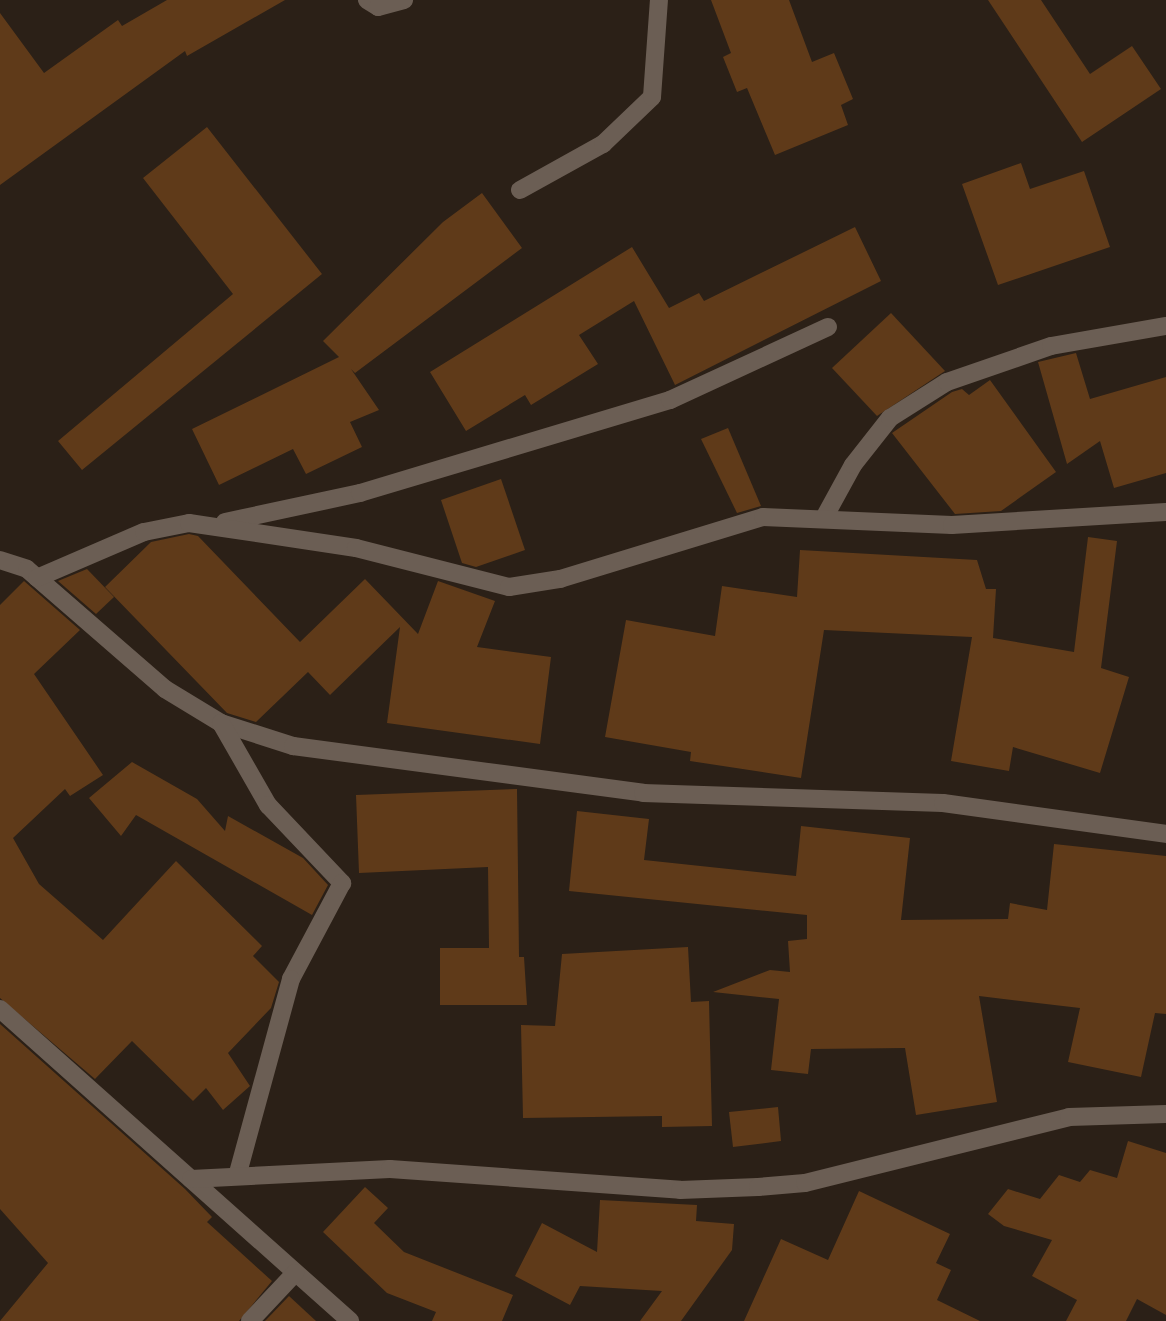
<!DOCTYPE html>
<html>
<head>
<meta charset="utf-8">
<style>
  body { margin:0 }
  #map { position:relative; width:1166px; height:1321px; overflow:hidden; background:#2b2017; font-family:"PT Serif",serif }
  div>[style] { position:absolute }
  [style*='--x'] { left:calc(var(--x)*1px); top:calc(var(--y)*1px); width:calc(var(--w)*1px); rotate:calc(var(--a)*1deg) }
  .building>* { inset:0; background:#5f3a19 }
  .street>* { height:18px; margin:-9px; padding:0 9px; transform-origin:9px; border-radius:9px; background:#6b5e54 }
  span { translate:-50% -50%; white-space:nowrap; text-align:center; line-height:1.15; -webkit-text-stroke:4.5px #2b2017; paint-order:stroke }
</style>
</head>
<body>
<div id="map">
  <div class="building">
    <i style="clip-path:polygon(167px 0,285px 0,187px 56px,185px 51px,0 185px,0 13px,44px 73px,118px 20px,122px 26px)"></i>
    <i style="clip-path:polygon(711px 0,789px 0,812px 62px,834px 53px,853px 99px,841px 105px,848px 125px,775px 155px,747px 88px,737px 92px,723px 57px,731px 53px)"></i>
    <i style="clip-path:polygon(988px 0,1041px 0,1090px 74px,1132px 46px,1161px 89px,1082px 142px)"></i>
    <i style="clip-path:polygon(207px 127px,322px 274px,82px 470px,58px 441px,233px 294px,143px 178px)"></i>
    <i style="clip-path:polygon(1021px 163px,1030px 189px,1084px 171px,1110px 247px,998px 285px,962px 184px)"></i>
    <i style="clip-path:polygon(482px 193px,522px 248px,355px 373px,351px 369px,379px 410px,350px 422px,362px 447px,306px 474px,293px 449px,219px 485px,192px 429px,339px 357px,323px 341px,443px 222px)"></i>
    <i style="clip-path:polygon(855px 227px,881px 281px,675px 385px,634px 301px,579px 335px,598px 364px,531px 405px,525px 395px,466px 431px,430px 372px,632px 247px,669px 308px,699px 293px,704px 301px)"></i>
    <i style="clip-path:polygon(891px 313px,945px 371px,877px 416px,832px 368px)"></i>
    <i style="clip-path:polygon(1076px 353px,1090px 399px,1166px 377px,1166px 473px,1114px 488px,1100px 441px,1067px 464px,1038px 362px)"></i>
    <i style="clip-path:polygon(990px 380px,1056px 472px,1001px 511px,955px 514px,892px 433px,952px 392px,962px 389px,969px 395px)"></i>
    <i style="clip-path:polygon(728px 428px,761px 506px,737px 513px,701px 439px)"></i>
    <i style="clip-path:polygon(501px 479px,525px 550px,476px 567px,462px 563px,441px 500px)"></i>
    <i style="clip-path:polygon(189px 534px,198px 536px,300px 642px,365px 579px,418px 634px,438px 581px,495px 601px,477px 647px,551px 657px,540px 744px,387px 723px,400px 627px,330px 695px,308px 672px,256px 722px,227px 713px,105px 587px,151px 542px)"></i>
    <i style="clip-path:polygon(1088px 537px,1117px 541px,1101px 668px,1129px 677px,1100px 773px,1013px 747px,1009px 771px,951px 761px,972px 637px,824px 630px,801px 778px,690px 761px,691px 752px,605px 737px,626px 620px,715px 636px,722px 586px,797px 597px,800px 550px,977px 560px,986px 589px,996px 589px,993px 638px,1074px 652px)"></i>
    <i style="clip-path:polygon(87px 569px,114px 597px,96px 614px,58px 581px)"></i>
    <i style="clip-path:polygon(24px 581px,80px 630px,34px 674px,103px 775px,70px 796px,65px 789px,13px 838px,39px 884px,103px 940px,176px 861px,262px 946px,253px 956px,279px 982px,271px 1008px,228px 1053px,250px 1086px,223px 1110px,206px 1088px,193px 1101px,132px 1041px,95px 1079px,0 998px,0 605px)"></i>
    <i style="clip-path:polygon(132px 762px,197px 799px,225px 831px,228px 816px,303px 858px,328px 885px,312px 915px,136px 815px,121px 836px,89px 798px)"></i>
    <i style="clip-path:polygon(517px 789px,519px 957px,524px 957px,527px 1005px,440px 1005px,440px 948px,489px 948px,488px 867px,359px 873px,356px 795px)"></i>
    <i style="clip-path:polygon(577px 811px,649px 819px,644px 860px,796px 876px,801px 826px,910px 838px,901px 920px,1008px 919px,1010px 903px,1047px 910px,1054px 844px,1166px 856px,1166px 1014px,1155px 1013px,1141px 1077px,1068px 1062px,1080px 1008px,979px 996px,997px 1102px,916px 1115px,905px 1048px,811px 1049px,808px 1074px,771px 1070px,779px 999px,713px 992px,770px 970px,790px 972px,788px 941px,807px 939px,807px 915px,569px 891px)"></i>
    <i style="clip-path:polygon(688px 947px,691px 1002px,709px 1001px,712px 1126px,662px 1127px,662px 1116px,523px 1118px,521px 1025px,555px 1026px,562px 954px)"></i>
    <i style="clip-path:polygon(0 1024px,185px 1189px,212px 1217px,207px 1222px,272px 1281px,239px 1321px,0 1321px,48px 1263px,0 1209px)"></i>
    <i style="clip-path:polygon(778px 1107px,781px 1141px,733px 1147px,729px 1112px)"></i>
    <i style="clip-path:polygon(1128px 1141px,1166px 1153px,1166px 1315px,1137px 1299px,1126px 1321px,1066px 1321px,1077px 1300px,1032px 1276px,1052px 1240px,1004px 1226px,988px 1214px,1008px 1189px,1040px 1199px,1059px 1175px,1080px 1182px,1090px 1170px,1117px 1178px)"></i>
    <i style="clip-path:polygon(365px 1187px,388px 1208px,374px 1223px,404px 1252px,513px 1295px,502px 1321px,432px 1321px,436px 1312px,387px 1293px,323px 1232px)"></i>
    <i style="clip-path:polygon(859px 1191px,950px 1234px,936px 1263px,951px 1270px,937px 1300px,980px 1321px,744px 1321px,781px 1239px,828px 1260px)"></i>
    <i style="clip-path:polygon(600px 1200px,697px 1205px,696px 1221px,734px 1224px,732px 1250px,681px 1321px,640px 1321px,662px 1291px,580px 1286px,570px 1305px,515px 1276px,542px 1223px,597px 1252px)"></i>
    <i style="clip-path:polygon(289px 1296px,316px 1321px,265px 1321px)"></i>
  </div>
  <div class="street">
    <i style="--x:367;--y:0;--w:13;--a:32"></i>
    <i style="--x:378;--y:7;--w:27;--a:-15"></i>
    <i style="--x:520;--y:190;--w:95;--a:-29"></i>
    <i style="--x:603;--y:144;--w:68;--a:-43.8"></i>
    <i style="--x:652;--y:97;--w:97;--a:-85.9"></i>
    <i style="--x:824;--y:518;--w:60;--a:-61.3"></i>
    <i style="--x:853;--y:465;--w:60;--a:-51.8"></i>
    <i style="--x:890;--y:418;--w:67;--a:-32.3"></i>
    <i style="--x:947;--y:382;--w:110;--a:-19.1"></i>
    <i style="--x:1051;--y:346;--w:117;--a:-9.9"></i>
    <i style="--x:225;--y:522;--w:138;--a:-12.1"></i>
    <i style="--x:360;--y:493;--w:324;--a:-16.7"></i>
    <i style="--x:670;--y:400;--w:174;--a:-24.8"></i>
    <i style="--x:0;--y:560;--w:28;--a:18"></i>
    <i style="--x:27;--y:569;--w:183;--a:41"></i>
    <i style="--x:165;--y:689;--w:66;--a:31.3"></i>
    <i style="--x:221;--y:723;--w:76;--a:17.7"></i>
    <i style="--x:293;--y:746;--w:353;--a:7.6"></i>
    <i style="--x:643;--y:793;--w:300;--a:1.9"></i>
    <i style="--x:943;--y:803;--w:225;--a:7.9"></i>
    <i style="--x:37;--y:578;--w:116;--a:-23.3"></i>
    <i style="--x:144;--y:532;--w:46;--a:-11.3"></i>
    <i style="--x:189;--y:523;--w:169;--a:8.5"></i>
    <i style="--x:356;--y:548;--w:158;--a:14.3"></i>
    <i style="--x:509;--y:587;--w:52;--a:-8.9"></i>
    <i style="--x:560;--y:579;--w:212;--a:-17"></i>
    <i style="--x:763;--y:517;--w:189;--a:2.4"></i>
    <i style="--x:952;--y:525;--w:214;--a:-3.5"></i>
    <i style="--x:221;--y:723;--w:95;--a:60.2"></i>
    <i style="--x:268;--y:805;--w:108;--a:46.5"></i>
    <i style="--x:342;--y:883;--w:109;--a:118"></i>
    <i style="--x:291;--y:979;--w:204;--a:105.3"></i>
    <i style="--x:0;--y:1009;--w:469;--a:41.7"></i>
    <i style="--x:191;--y:1179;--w:199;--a:-2.9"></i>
    <i style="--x:390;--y:1169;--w:291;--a:4.1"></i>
    <i style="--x:680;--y:1190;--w:78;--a:-2.2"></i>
    <i style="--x:758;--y:1187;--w:47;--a:-4.9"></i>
    <i style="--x:805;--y:1183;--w:272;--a:-14"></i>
    <i style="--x:1069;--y:1117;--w:97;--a:-1.8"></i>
    <i style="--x:250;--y:1321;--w:66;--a:-46.8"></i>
  </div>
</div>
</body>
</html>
